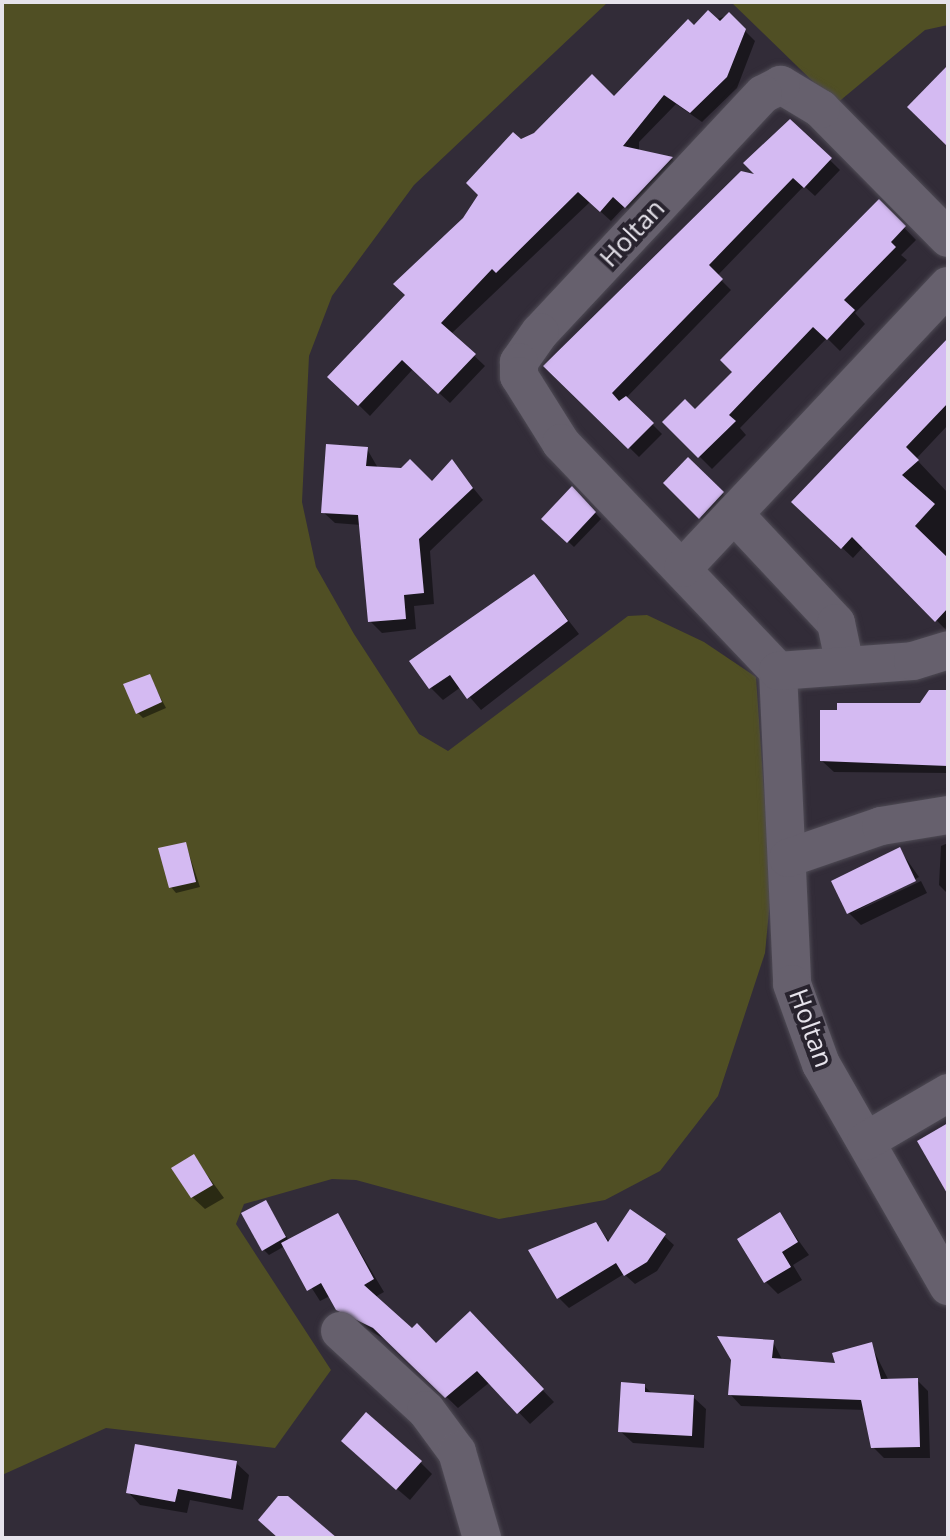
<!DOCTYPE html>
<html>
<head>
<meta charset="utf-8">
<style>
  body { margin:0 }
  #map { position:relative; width:950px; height:1540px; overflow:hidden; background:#322c38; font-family:"Open Sans",sans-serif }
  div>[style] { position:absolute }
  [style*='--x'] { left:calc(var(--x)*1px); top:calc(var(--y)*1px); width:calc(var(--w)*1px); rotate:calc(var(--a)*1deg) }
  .green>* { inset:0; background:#504f24 }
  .shadow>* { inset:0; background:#0007 }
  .building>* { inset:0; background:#d4baf2 }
  .roads { filter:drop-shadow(0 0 2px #4f4b55) drop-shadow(0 0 2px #4f4b55) }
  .minor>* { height:38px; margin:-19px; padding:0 19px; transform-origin:19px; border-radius:19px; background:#66606d }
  span { translate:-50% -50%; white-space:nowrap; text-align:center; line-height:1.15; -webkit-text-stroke:8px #28232e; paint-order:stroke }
  .street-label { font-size:26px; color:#e6e3eb }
  .frame { position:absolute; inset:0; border:4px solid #e6e3eb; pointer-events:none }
</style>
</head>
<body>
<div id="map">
  <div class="green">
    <i style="clip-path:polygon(2px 2px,608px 2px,414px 185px,332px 296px,309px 356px,302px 502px,316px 567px,354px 634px,419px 734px,448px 751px,628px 616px,647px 615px,704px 642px,756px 677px,771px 891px,765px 953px,718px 1096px,660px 1171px,605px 1200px,499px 1219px,356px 1180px,332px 1179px,244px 1204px,236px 1224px,331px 1370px,275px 1448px,106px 1428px,2px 1475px)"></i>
    <i style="clip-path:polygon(731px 2px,948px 2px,948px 25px,925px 30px,836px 104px)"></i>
  </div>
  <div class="shadow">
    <i style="clip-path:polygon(729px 15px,755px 41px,737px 88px,702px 122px,676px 104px,639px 142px,639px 152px,672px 159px,682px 169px,637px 218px,625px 206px,611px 221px,590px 202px,451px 334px,485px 366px,450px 403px,413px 369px,370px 416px,330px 377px,407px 295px,521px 142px,614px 98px,694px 27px)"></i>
    <i style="clip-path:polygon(790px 121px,840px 170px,815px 196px,804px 186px,717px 276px,731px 290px,626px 398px,662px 434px,639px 457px,546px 366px,760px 178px)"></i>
    <i style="clip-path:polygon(879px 202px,916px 240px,901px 255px,907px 260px,855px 313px,865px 324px,840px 351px,827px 338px,740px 428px,746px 435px,712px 469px,665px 422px,695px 412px,734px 372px)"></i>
    <i style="clip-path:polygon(948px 341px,948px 425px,916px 459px,948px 493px,947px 631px,864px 546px,853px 558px,794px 502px)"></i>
    <i style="clip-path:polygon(367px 449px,378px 468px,432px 483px,452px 462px,483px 500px,430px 551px,434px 604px,414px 606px,416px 629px,382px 633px,370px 621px,361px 525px,335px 523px,323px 512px)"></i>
    <i style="clip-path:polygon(688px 460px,728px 499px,706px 523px,665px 483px)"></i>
    <i style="clip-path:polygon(572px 489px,601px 519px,574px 547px,544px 519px)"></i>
    <i style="clip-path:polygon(534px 576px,579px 634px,481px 710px,461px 687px,443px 700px,431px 688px)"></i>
    <i style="clip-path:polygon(947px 675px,948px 773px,834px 772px,822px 761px,947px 692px)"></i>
    <i style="clip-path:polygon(149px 676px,166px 708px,143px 718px,137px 712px)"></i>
    <i style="clip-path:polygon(948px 843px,948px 894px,939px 885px,941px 846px)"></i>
    <i style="clip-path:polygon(186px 845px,200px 887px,176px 893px,171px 887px)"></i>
    <i style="clip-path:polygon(900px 850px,919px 877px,851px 914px,921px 881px,927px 893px,861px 925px,849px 913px,834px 882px)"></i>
    <i style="clip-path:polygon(194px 1157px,224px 1198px,205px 1209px,192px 1197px)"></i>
    <i style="clip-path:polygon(266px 1202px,289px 1241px,338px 1215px,384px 1292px,375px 1297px,412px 1330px,436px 1345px,470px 1314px,554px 1402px,530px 1424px,490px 1382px,458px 1408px,387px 1340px,350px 1321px,330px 1296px,320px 1301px,285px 1246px,269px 1255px,263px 1249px)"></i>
    <i style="clip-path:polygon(780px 1215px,809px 1255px,793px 1265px,802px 1280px,778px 1294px,766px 1282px)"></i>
    <i style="clip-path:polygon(595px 1224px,610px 1242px,664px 1236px,674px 1245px,657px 1271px,635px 1284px,624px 1274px,569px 1308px,559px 1298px)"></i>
    <i style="clip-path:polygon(773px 1342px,783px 1361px,838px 1365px,871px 1345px,889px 1381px,917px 1380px,928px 1391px,930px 1458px,884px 1458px,873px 1447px,865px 1410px,741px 1406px,730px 1394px)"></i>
    <i style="clip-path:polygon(644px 1386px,654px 1395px,693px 1397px,706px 1409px,704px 1448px,633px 1443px,620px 1431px)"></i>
    <i style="clip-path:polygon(356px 1454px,420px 1462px,432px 1474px,410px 1500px)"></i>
    <i style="clip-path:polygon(236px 1463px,249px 1475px,243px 1510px,190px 1500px,187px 1513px,140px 1505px,128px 1492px)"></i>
  </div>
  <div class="building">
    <i style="clip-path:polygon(708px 10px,720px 21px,729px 12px,746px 29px,727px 77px,690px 113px,664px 95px,623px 146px,673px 157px,625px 208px,613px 197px,600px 212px,578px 192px,496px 273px,492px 269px,441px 323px,476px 354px,438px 394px,402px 360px,358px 406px,327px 377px,405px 295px,393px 284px,463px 218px,478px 195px,466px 183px,513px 132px,521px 139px,534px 133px,592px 74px,614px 96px,688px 19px,694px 25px)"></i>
    <i style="clip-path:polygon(948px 65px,948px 147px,907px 107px)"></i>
    <i style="clip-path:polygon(790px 119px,832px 158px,804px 188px,793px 178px,709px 265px,723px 279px,612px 393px,619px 401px,626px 396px,654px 423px,628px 449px,543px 366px,741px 171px,754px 174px,743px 163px)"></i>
    <i style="clip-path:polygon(879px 199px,906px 226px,891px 242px,896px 247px,844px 300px,855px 310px,827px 340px,813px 327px,729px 415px,736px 421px,698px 458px,662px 422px,685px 399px,695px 409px,732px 372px,720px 360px)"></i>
    <i style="clip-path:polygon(948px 338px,948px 403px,906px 447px,919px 460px,902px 475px,935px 504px,915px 526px,948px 558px,948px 608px,935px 622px,852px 537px,841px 549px,791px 502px)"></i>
    <i style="clip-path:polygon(326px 444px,368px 447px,366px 466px,401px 468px,410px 459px,432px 481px,452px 459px,473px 488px,419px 539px,424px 593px,404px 595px,406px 619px,368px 622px,358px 515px,321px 513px)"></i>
    <i style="clip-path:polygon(688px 457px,724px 492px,699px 519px,663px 483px)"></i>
    <i style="clip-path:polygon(572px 486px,596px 512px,567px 543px,541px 519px)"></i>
    <i style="clip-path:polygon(534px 574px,568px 621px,467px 699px,450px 675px,429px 689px,409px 661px)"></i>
    <i style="clip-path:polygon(150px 674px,162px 702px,136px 714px,123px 684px)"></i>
    <i style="clip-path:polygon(929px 690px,948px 690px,948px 766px,820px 761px,820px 710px,837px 710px,837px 703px,920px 703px)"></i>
    <i style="clip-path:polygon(186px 842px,196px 882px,169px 888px,158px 848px)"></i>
    <i style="clip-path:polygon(900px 847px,916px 881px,847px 914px,831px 881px)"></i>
    <i style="clip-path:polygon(948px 1123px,948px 1195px,917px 1141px)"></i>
    <i style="clip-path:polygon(194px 1154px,213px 1185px,191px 1198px,171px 1168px)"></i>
    <i style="clip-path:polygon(266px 1200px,286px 1237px,262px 1251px,241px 1213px)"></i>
    <i style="clip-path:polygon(630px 1209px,666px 1234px,647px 1262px,624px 1276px,616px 1263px,557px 1299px,528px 1250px,596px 1222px,608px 1242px)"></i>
    <i style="clip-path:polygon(780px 1212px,798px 1242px,782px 1252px,791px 1267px,764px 1283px,737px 1239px)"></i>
    <i style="clip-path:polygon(338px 1213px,374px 1279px,364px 1285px,412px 1328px,417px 1323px,436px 1343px,470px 1311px,544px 1389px,517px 1414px,477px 1371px,445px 1398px,373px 1328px,336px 1310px,321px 1283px,307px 1291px,281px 1243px)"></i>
    <i style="clip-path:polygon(717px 1336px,774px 1340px,772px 1358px,835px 1363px,832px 1353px,872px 1342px,881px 1379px,918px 1378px,920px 1447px,871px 1448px,861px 1400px,728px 1395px,731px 1360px)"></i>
    <i style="clip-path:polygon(621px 1382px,645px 1384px,645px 1392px,694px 1395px,692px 1436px,618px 1432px)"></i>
    <i style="clip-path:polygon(366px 1412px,422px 1461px,396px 1490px,341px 1441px)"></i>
    <i style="clip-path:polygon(135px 1444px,237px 1461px,231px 1499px,178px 1489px,175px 1502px,126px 1493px)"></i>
    <i style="clip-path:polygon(278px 1496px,288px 1496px,337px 1538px,278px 1538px,258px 1520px)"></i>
  </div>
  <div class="roads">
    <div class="minor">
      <i style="--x:948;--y:238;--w:181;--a:-134.6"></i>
      <i style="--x:821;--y:109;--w:47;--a:-149"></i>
      <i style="--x:781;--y:85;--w:20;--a:153"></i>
      <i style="--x:763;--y:94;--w:326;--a:133.1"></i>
      <i style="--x:540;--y:332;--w:37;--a:125"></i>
      <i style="--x:519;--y:362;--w:14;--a:90"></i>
      <i style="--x:519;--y:376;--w:79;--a:57.9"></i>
      <i style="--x:561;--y:443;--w:315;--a:46.4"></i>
      <i style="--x:778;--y:671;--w:313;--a:87.4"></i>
      <i style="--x:792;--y:984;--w:85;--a:70.1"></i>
      <i style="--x:821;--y:1064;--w:256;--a:60.2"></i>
      <i style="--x:734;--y:514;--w:149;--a:46.9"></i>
      <i style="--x:836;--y:623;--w:40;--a:78"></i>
      <i style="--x:683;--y:568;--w:387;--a:-46.8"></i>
      <i style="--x:778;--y:671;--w:135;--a:-4.2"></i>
      <i style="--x:913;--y:661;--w:37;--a:-17"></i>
      <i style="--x:788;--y:858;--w:98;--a:-19"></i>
      <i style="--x:881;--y:826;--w:68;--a:-9.3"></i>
      <i style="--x:866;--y:1141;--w:95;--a:-30.3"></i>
      <i style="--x:340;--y:1331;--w:117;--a:42.6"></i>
      <i style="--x:426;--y:1410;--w:52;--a:53.6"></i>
      <i style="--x:457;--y:1452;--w:90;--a:73.8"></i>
    </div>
  </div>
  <div class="street-label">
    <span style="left:632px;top:233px;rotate:-47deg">Holtan</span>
    <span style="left:811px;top:1028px;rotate:70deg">Holtan</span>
  </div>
  <div class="frame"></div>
</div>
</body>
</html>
